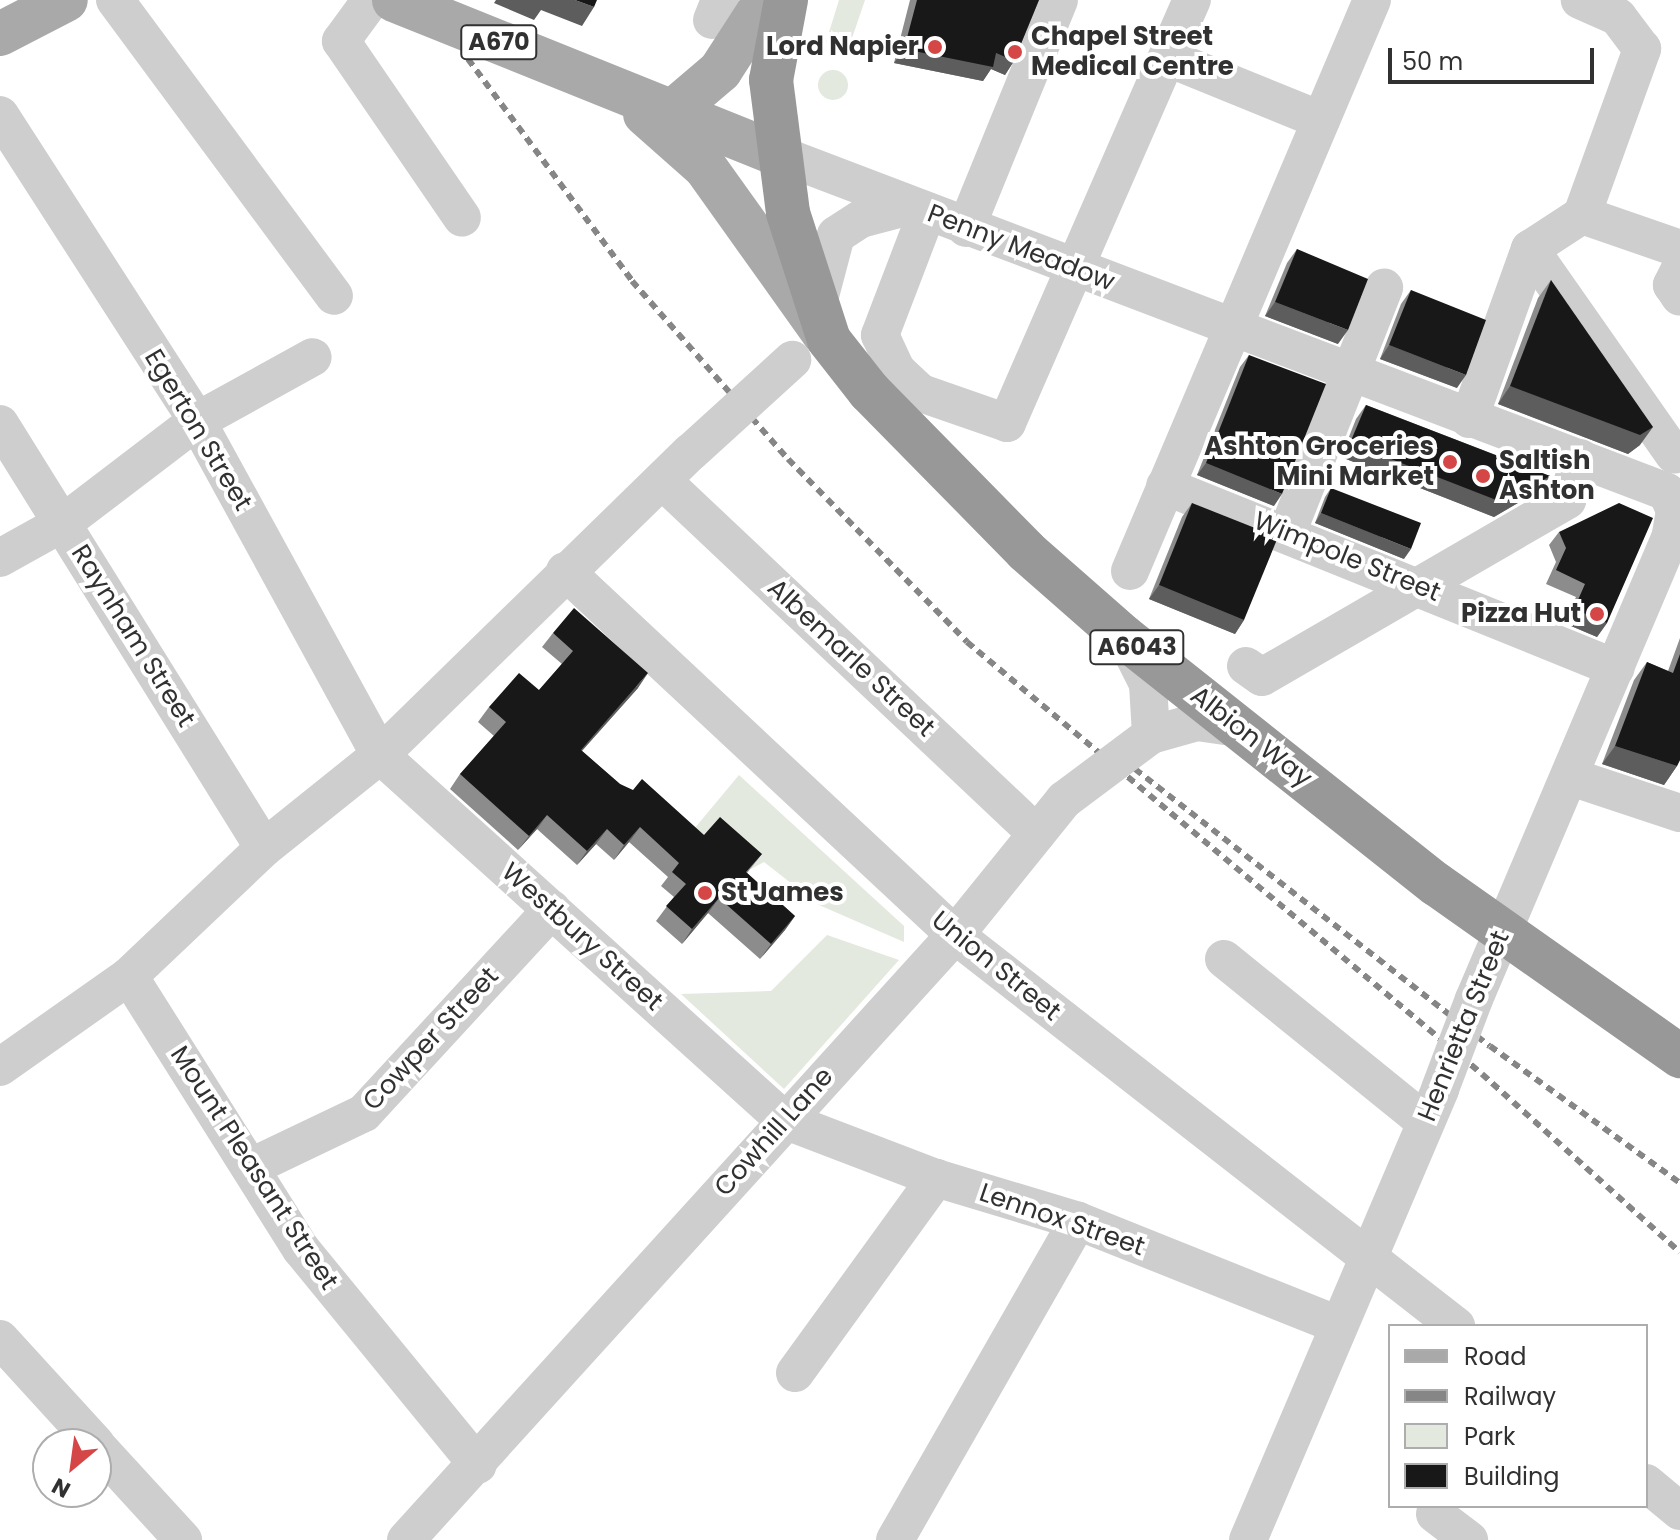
<!DOCTYPE html>
<html>
<head>
<meta charset="utf-8">
<style>
  body { margin:0 }
  #map { position:relative; width:1680px; height:1540px; overflow:hidden; background:#fff; font-family:Poppins,sans-serif }
  div>[style] { position:absolute }
  [style*='--x'] { left:calc(var(--x)*1px); top:calc(var(--y)*1px); width:calc(var(--w)*1px); rotate:calc(var(--a)*1deg) }
  .green>* { inset:0; background:#e3e9de }
  .round { border-radius:50% }
  .minor>* { height:38px; margin:-19px; padding:0 19px; transform-origin:19px; border-radius:19px; background:#cecece }
  .major>* { height:44px; margin:-22px; padding:0 22px; transform-origin:22px; border-radius:22px; background:#a9a9a9 }
  .highway>* { height:44px; margin:-22px; padding:0 22px; transform-origin:22px; border-radius:22px; background:#989898 }
  .rail>* { height:6px; margin-top:-3px; transform-origin:0; background:repeating-linear-gradient(90deg,#868686 0 8px,transparent 0 14px) }
  .minor-bridge>* { height:38px; margin:-19px; padding:0 19px; transform-origin:19px; border-radius:19px; background:#cecece }
  .wall>* { inset:0; background:#8c8c8c }
  .shaded-wall>* { inset:0; background:#5d5d5d }
  .building>* { inset:0; background:#181818 }
  .dots>* { width:22px; height:22px; translate:-50% -50%; box-sizing:border-box; border:4px solid #fff; border-radius:50% }
  span { translate:-50% -50%; white-space:nowrap; text-align:center; line-height:1.15; -webkit-text-stroke:8px #fff; paint-order:stroke }
  .shield-label span { padding:2px 6px; background:#fff; border:2px solid; border-radius:6px; -webkit-text-stroke-width:0 }
  .shield-label { font-size:24px; color:#313131; font-weight:700 }
  .poi-label { font-size:26px; color:#313131; font-weight:700 }
  .left { translate:0 -50%; text-align:left }
  .right { translate:-100% -50%; text-align:right }
  .street-label { font-size:26px; color:#313131 }
  .legend { position:absolute; left:1388px; top:1324px; width:260px; height:184px; box-sizing:border-box; background:#fff; border:2px solid #adadad; margin:0; padding:10px 14px; list-style:none; font-size:24px; color:#313131 }
  .legend li { display:flex; align-items:center; gap:16px; height:40px }
  .legend b { width:40px; border:2px solid #adadad }
  .north { position:absolute; left:32px; top:1428px; width:80px; height:80px; box-sizing:border-box; background:#fff; border:2px solid #adadad; border-radius:50%; rotate:209deg; font-size:22px; font-weight:700; line-height:32px; text-align:center; color:#313131 }
  .north::after { content:''; display:block; margin:auto; width:28px; height:36px; background:#d54646; clip-path:polygon(50% 0,100% 100%,50% 72%,0 100%) }
  .scale { position:absolute; left:1388px; top:48px; width:206px; height:36px; box-sizing:border-box; border:4px solid #313131; border-top:0; padding-left:10px; font-size:24px; line-height:28px; white-space:nowrap; color:#313131; -webkit-text-stroke:6px #fff; paint-order:stroke }
</style>
</head>
<body>
<div id="map">
  <div class="green">
    <i style="clip-path:polygon(839px 0,865px 0,849px 47px,826px 42px)"></i>
    <i class="round" style="left:818px;top:70px;width:30px;height:30px"></i>
    <i style="clip-path:polygon(739px 775px,904px 926px,904px 942px,819px 905px,764px 862px,751px 869px,710px 832px,694px 850px,684px 841px)"></i>
    <i style="clip-path:polygon(827px 935px,899px 960px,784px 1089px,681px 994px,771px 991px)"></i>
  </div>
  <div class="minor">
    <i style="--x:115;--y:0;--w:368;--a:53.5"></i>
    <i style="--x:371;--y:0;--w:51;--a:126.2"></i>
    <i style="--x:341;--y:41;--w:214;--a:55.6"></i>
    <i style="--x:712;--y:20;--w:22;--a:-68"></i>
    <i style="--x:1168;--y:58;--w:165;--a:22.1"></i>
    <i style="--x:0;--y:115;--w:364;--a:57.2"></i>
    <i style="--x:197;--y:421;--w:381;--a:61.3"></i>
    <i style="--x:380;--y:755;--w:544;--a:42.1"></i>
    <i style="--x:784;--y:1120;--w:163;--a:20.9"></i>
    <i style="--x:936;--y:1178;--w:148;--a:16.8"></i>
    <i style="--x:1078;--y:1221;--w:280;--a:21.8"></i>
    <i style="--x:778;--y:154;--w:951;--a:20.82"></i>
    <i style="--x:1667;--y:492;--w:21;--a:67"></i>
    <i style="--x:1675;--y:511;--w:27;--a:100"></i>
    <i style="--x:1670;--y:538;--w:501;--a:113.03"></i>
    <i style="--x:927;--y:212;--w:132;--a:110.9"></i>
    <i style="--x:880;--y:335;--w:38;--a:65"></i>
    <i style="--x:896;--y:370;--w:34;--a:43"></i>
    <i style="--x:921;--y:393;--w:91;--a:19.2"></i>
    <i style="--x:1007;--y:423;--w:462;--a:-66.4"></i>
    <i style="--x:1582;--y:215;--w:104;--a:19.1"></i>
    <i style="--x:966;--y:228;--w:246;--a:-67.8"></i>
    <i style="--x:1530;--y:249;--w:251;--a:55"></i>
    <i style="--x:1680;--y:269;--w:18;--a:117"></i>
    <i style="--x:1672;--y:285;--w:14;--a:56"></i>
    <i style="--x:820;--y:296;--w:63;--a:-75.3"></i>
    <i style="--x:836;--y:235;--w:30;--a:-33"></i>
    <i style="--x:861;--y:219;--w:51;--a:-14.9"></i>
    <i style="--x:1469;--y:419;--w:181;--a:-70.3"></i>
    <i style="--x:1530;--y:249;--w:62;--a:-33.2"></i>
    <i style="--x:1582;--y:215;--w:177;--a:-70.1"></i>
    <i style="--x:1642;--y:49;--w:40;--a:-127"></i>
    <i style="--x:1618;--y:17;--w:42;--a:-155.9"></i>
    <i style="--x:0;--y:424;--w:499;--a:58.1"></i>
    <i style="--x:665;--y:483;--w:511;--a:43.34"></i>
    <i style="--x:1165;--y:486;--w:486;--a:22"></i>
    <i style="--x:1287;--y:533;--w:264;--a:-68.4"></i>
    <i style="--x:0;--y:558;--w:72;--a:-29.1"></i>
    <i style="--x:63;--y:523;--w:168;--a:-37.3"></i>
    <i style="--x:197;--y:421;--w:132;--a:-28.9"></i>
    <i style="--x:565;--y:571;--w:533;--a:43.03"></i>
    <i style="--x:955;--y:935;--w:636;--a:37.97"></i>
    <i style="--x:1130;--y:571;--w:620;--a:-67.03"></i>
    <i style="--x:1125;--y:638;--w:51;--a:63.4"></i>
    <i style="--x:1148;--y:684;--w:51;--a:86.6"></i>
    <i style="--x:1151;--y:735;--w:48;--a:-15.8"></i>
    <i style="--x:1197;--y:722;--w:42;--a:8.1"></i>
    <i style="--x:1246;--y:666;--w:19;--a:35"></i>
    <i style="--x:1262;--y:677;--w:353;--a:-30.1"></i>
    <i style="--x:1567;--y:500;--w:44;--a:-72.8"></i>
    <i style="--x:1571;--y:777;--w:115;--a:18.3"></i>
    <i style="--x:1224;--y:959;--w:259;--a:39"></i>
    <i style="--x:129;--y:976;--w:323;--a:57.8"></i>
    <i style="--x:301;--y:1249;--w:279;--a:50.7"></i>
    <i style="--x:0;--y:1067;--w:158;--a:-35.2"></i>
    <i style="--x:129;--y:976;--w:186;--a:-43.5"></i>
    <i style="--x:264;--y:848;--w:149;--a:-38.7"></i>
    <i style="--x:380;--y:755;--w:434;--a:-44.3"></i>
    <i style="--x:251;--y:1167;--w:125;--a:-25.5"></i>
    <i style="--x:364;--y:1113;--w:277;--a:-47.3"></i>
    <i style="--x:0;--y:1339;--w:142;--a:47.6"></i>
    <i style="--x:795;--y:1373;--w:241;--a:-54.1"></i>
    <i style="--x:96;--y:1445;--w:129;--a:47.5"></i>
    <i style="--x:1646;--y:1483;--w:44;--a:39.5"></i>
    <i style="--x:1435;--y:1514;--w:43;--a:37.4"></i>
    <i style="--x:406;--y:1540;--w:817;--a:-47.78"></i>
    <i style="--x:955;--y:935;--w:174;--a:-51.1"></i>
    <i style="--x:895;--y:1540;--w:368;--a:-60.2"></i>
    <i style="--x:1248;--y:1540;--w:490;--a:-66.9"></i>
  </div>
  <div class="major">
    <i style="--x:394;--y:0;--w:414;--a:21.9"></i>
    <i style="--x:0;--y:34;--w:74;--a:-27.3"></i>
    <i style="--x:673;--y:111;--w:62;--a:-40.4"></i>
    <i style="--x:720;--y:71;--w:85;--a:-57.1"></i>
    <i style="--x:645;--y:114;--w:80;--a:41.5"></i>
    <i style="--x:705;--y:167;--w:206;--a:54.5"></i>
  </div>
  <div class="highway">
    <i style="--x:786;--y:0;--w:81;--a:100.6"></i>
    <i style="--x:771;--y:80;--w:134;--a:82.7"></i>
    <i style="--x:788;--y:213;--w:133;--a:72.1"></i>
    <i style="--x:829;--y:340;--w:65;--a:51.9"></i>
    <i style="--x:869;--y:391;--w:224;--a:45.5"></i>
    <i style="--x:1026;--y:551;--w:130;--a:41.3"></i>
    <i style="--x:1124;--y:637;--w:398;--a:38.4"></i>
    <i style="--x:1436;--y:884;--w:299;--a:35.2"></i>
  </div>
  <div class="rail">
    <i style="--x:468;--y:59;--w:276;--a:53.5"></i>
    <i style="--x:632;--y:281;--w:237;--a:48.8"></i>
    <i style="--x:788;--y:459;--w:256;--a:45.6"></i>
    <i style="--x:967;--y:642;--w:672;--a:39.99"></i>
    <i style="--x:1482;--y:1074;--w:266;--a:42"></i>
    <i style="--x:1135;--y:769;--w:450;--a:38"></i>
    <i style="--x:1490;--y:1046;--w:234;--a:35.8"></i>
  </div>
  <div class="minor-bridge">
    <i style="--x:691;--y:452;--w:137;--a:-42.3"></i>
    <i style="--x:1064;--y:800;--w:109;--a:-36.8"></i>
    <i style="--x:1440;--y:1089;--w:96;--a:-69.3"></i>
  </div>
  <div class="wall">
    <i style="clip-path:polygon(910px 0,1039px 0,1014px 61px,1005px 75px,991px 69px,983px 81px,894px 63px)"></i>
    <i style="clip-path:polygon(1297px 249px,1338px 344px,1265px 316px,1287px 263px)"></i>
    <i style="clip-path:polygon(1551px 280px,1640px 445px,1628px 454px,1498px 404px,1538px 298px)"></i>
    <i style="clip-path:polygon(1411px 290px,1457px 388px,1380px 359px,1401px 304px)"></i>
    <i style="clip-path:polygon(1249px 355px,1274px 506px,1197px 475px,1240px 367px)"></i>
    <i style="clip-path:polygon(1366px 405px,1550px 476px,1540px 490px,1494px 517px,1341px 457px,1356px 419px)"></i>
    <i style="clip-path:polygon(1331px 488px,1404px 559px,1315px 523px,1325px 497px)"></i>
    <i style="clip-path:polygon(1192px 503px,1244px 620px,1235px 634px,1149px 599px,1182px 517px)"></i>
    <i style="clip-path:polygon(1559px 532px,1607px 623px,1597px 637px,1564px 623px,1576px 597px,1546px 584px,1556px 562px,1549px 545px)"></i>
    <i style="clip-path:polygon(553px 633px,638px 688px,582px 751px,620px 784px,704px 835px,762px 854px,747px 873px,795px 916px,785px 930px,760px 959px,708px 913px,682px 944px,656px 921px,674px 897px,661px 886px,668px 877px,629px 842px,614px 860px,596px 844px,577px 865px,537px 829px,518px 850px,450px 789px,460px 774px,494px 736px,478px 722px,489px 707px,539px 690px,562px 664px,542px 647px)"></i>
    <i style="clip-path:polygon(1680px 638px,1680px 760px,1677px 766px,1664px 785px,1602px 764px,1634px 680px,1647px 662px,1668px 671px)"></i>
  </div>
  <div class="shaded-wall">
    <i style="clip-path:polygon(496px 0,575px 0,594px 7px,582px 26px,541px 10px,534px 20px,494px 3px)"></i>
    <i style="clip-path:polygon(904px 49px,996px 53px,1014px 61px,1005px 75px,991px 69px,983px 81px,894px 63px)"></i>
    <i style="clip-path:polygon(1275px 302px,1348px 330px,1338px 344px,1265px 316px)"></i>
    <i style="clip-path:polygon(1389px 345px,1466px 375px,1457px 388px,1380px 359px)"></i>
    <i style="clip-path:polygon(1510px 386px,1653px 427px,1640px 445px,1628px 454px,1498px 404px)"></i>
    <i style="clip-path:polygon(1350px 443px,1550px 476px,1540px 490px,1494px 517px,1341px 457px)"></i>
    <i style="clip-path:polygon(1206px 463px,1282px 494px,1274px 506px,1197px 475px)"></i>
    <i style="clip-path:polygon(1321px 513px,1411px 549px,1404px 559px,1315px 523px)"></i>
    <i style="clip-path:polygon(1159px 585px,1244px 620px,1235px 634px,1149px 599px)"></i>
    <i style="clip-path:polygon(1574px 609px,1607px 623px,1597px 637px,1564px 623px)"></i>
    <i style="clip-path:polygon(648px 673px,638px 688px,570px 764px,581px 750px)"></i>
    <i style="clip-path:polygon(1615px 746px,1677px 766px,1664px 785px,1602px 764px)"></i>
    <i style="clip-path:polygon(547px 815px,537px 829px,518px 850px,529px 836px)"></i>
    <i style="clip-path:polygon(640px 827px,629px 842px,614px 860px,624px 845px)"></i>
    <i style="clip-path:polygon(607px 829px,596px 844px,577px 865px,587px 851px)"></i>
    <i style="clip-path:polygon(719px 898px,708px 913px,682px 944px,692px 929px)"></i>
    <i style="clip-path:polygon(795px 916px,785px 930px,760px 959px,771px 944px)"></i>
  </div>
  <div class="building">
    <i style="clip-path:polygon(575px 0,597px 0,594px 7px)"></i>
    <i style="clip-path:polygon(917px 0,1039px 0,1014px 61px,996px 53px,993px 67px,904px 49px)"></i>
    <i style="clip-path:polygon(1297px 249px,1368px 279px,1348px 330px,1275px 302px)"></i>
    <i style="clip-path:polygon(1551px 280px,1653px 427px,1640px 435px,1510px 386px)"></i>
    <i style="clip-path:polygon(1411px 290px,1486px 320px,1466px 375px,1389px 345px)"></i>
    <i style="clip-path:polygon(1249px 355px,1326px 384px,1282px 494px,1206px 463px)"></i>
    <i style="clip-path:polygon(1366px 405px,1550px 476px,1504px 503px,1350px 443px)"></i>
    <i style="clip-path:polygon(1331px 488px,1421px 523px,1411px 549px,1321px 513px)"></i>
    <i style="clip-path:polygon(1192px 503px,1278px 537px,1244px 620px,1159px 585px)"></i>
    <i style="clip-path:polygon(1619px 503px,1653px 518px,1607px 623px,1574px 609px,1585px 584px,1556px 570px,1566px 548px,1559px 532px)"></i>
    <i style="clip-path:polygon(574px 608px,648px 673px,581px 750px,620px 784px,633px 790px,642px 779px,704px 835px,720px 817px,762px 854px,746px 872px,795px 916px,771px 944px,719px 898px,692px 929px,666px 906px,686px 884px,672px 872px,679px 863px,640px 827px,624px 845px,607px 829px,587px 851px,547px 815px,529px 836px,460px 774px,506px 722px,489px 707px,519px 673px,539px 690px,573px 651px,553px 633px)"></i>
    <i style="clip-path:polygon(1680px 654px,1680px 760px,1677px 766px,1615px 746px,1647px 662px,1673px 673px)"></i>
  </div>
  <div class="dots">
    <i style="left:935px;top:47px;background:#d54646"></i>
    <i style="left:1015px;top:52px;background:#d54646"></i>
    <i style="left:1450px;top:462px;background:#d54646"></i>
    <i style="left:1483px;top:476px;background:#d54646"></i>
    <i style="left:1597px;top:614px;background:#d54646"></i>
    <i style="left:705px;top:893px;background:#d54646"></i>
  </div>
  <div class="shield-label">
    <span style="left:499px;top:42px">A670</span>
    <span style="left:1137px;top:647px">A6043</span>
  </div>
  <div class="poi-label">
    <span class="left" style="left:1031px;top:52px">Chapel Street<br>Medical Centre</span>
    <span class="right" style="left:919px;top:47px">Lord Napier</span>
    <span class="right" style="left:1434px;top:462px">Ashton Groceries<br>Mini Market</span>
    <span class="left" style="left:1499px;top:476px">Saltish<br>Ashton</span>
    <span class="right" style="left:1581px;top:614px">Pizza Hut</span>
    <span class="left" style="left:721px;top:893px">St James</span>
  </div>
  <div class="street-label">
    <span style="left:1021px;top:248px;rotate:21deg">Penny Meadow</span>
    <span style="left:198px;top:430px;rotate:59deg">Egerton Street</span>
    <span style="left:1347px;top:557px;rotate:22deg">Wimpole Street</span>
    <span style="left:133px;top:636px;rotate:58deg">Raynham Street</span>
    <span style="left:851px;top:658px;rotate:43deg">Albemarle Street</span>
    <span style="left:1251px;top:737px;rotate:38deg">Albion Way</span>
    <span style="left:582px;top:937px;rotate:42deg">Westbury Street</span>
    <span style="left:996px;top:966px;rotate:39deg">Union Street</span>
    <span style="left:1464px;top:1026px;rotate:-68deg">Henrietta Street</span>
    <span style="left:431px;top:1039px;rotate:-47deg">Cowper Street</span>
    <span style="left:774px;top:1132px;rotate:-48deg">Cowhill Lane</span>
    <span style="left:254px;top:1168px;rotate:57deg">Mount Pleasant Street</span>
    <span style="left:1062px;top:1220px;rotate:19deg">Lennox Street</span>
  </div>
  <ul class="legend">
  <li><b style="height:10px;background:#a9a9a9"></b>Road</li>
  <li><b style="height:10px;background:#868686"></b>Railway</li>
  <li><b style="height:22px;background:#e3e9de"></b>Park</li>
  <li><b style="height:22px;background:#181818"></b>Building</li>
  </ul>
  <div class="north">N</div>
  <div class="scale">50 m</div>
</div>
</body>
</html>
